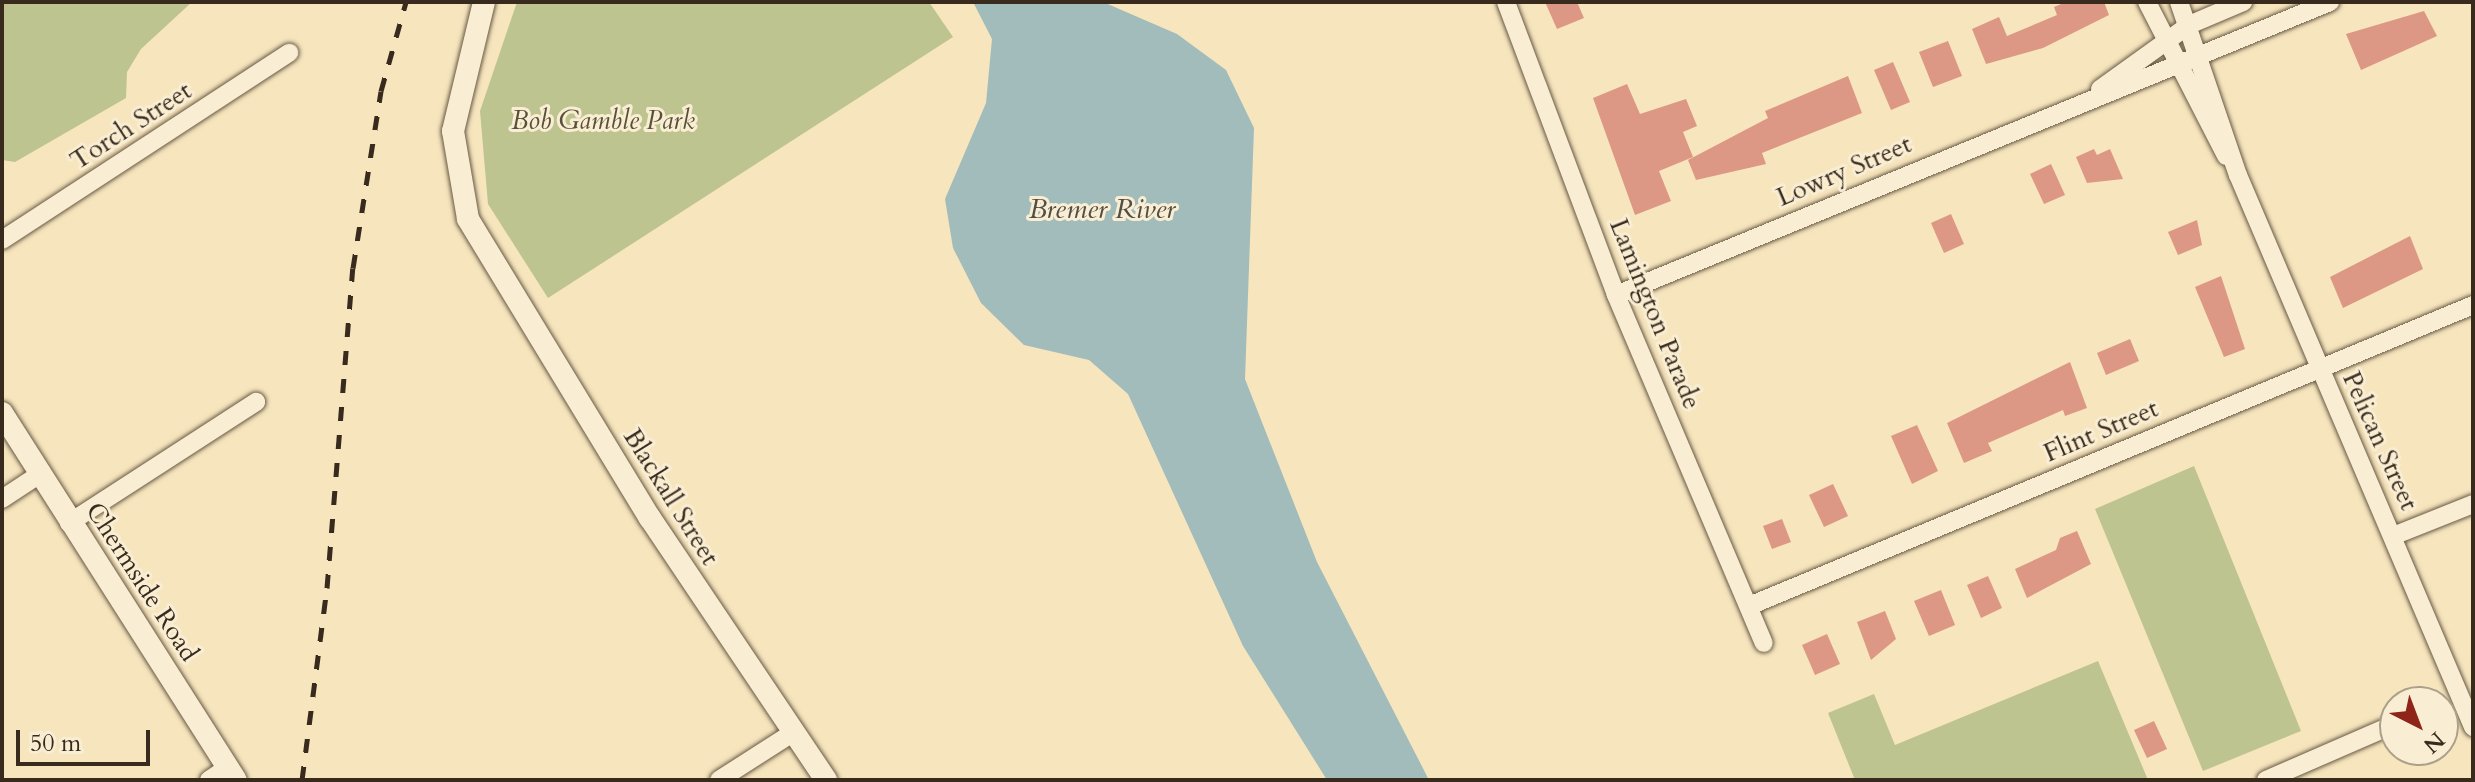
<!DOCTYPE html>
<html>
<head>
<meta charset="utf-8">
<style>
  body { margin:0 }
  #map { position:relative; width:2475px; height:782px; overflow:hidden; background:#f6e5bd; font-family:Cardo,serif }
  div>[style] { position:absolute }
  [style*='--x'] { left:calc(var(--x)*1px); top:calc(var(--y)*1px); width:calc(var(--w)*1px); rotate:calc(var(--a)*1deg) }
  .green>* { inset:0; background:#bdc490 }
  .water>* { inset:0; background:#a1bcbb }
  .building>* { inset:0; background:#dd9785 }
  .roads { filter:drop-shadow(0 0 2px #685944) drop-shadow(0 0 2px #685944) }
  .minor>* { height:18px; margin:-9px; padding:0 9px; transform-origin:9px; border-radius:9px; background:#f9eed4 }
  .tertiary>* { height:22px; margin:-11px; padding:0 11px; transform-origin:11px; border-radius:11px; background:#f9eed4 }
  .rail>* { height:5px; margin-top:-2.5px; transform-origin:0; background:repeating-linear-gradient(90deg,#382a1c 0 14px,transparent 0 28px) }
  span { translate:-50% -50%; white-space:nowrap; text-align:center; line-height:1.15; -webkit-text-stroke:6px #f9eed4; paint-order:stroke }
  .park-label { font-size:26px; color:#595039; font-style:italic }
  .street-label { font-size:26px; color:#382a1c }
  .water-label { font-size:28px; color:#524e44; font-style:italic }
  .frame { position:absolute; inset:0; border:4px solid #382a1c; pointer-events:none }
  .north { position:absolute; left:2379px; top:686px; width:80px; height:80px; box-sizing:border-box; background:#f9eed4; border:2px solid #aca08a; border-radius:50%; rotate:138deg; font-size:22px; font-weight:700; line-height:32px; text-align:center; color:#382a1c }
  .north::after { content:''; display:block; margin:auto; width:28px; height:36px; background:#8f2418; clip-path:polygon(50% 0,100% 100%,50% 72%,0 100%) }
  .scale { position:absolute; left:16px; top:730px; width:134px; height:36px; box-sizing:border-box; border:4px solid #382a1c; border-top:0; padding-left:10px; font-size:24px; line-height:28px; white-space:nowrap; color:#382a1c; -webkit-text-stroke:6px #f9eed4; paint-order:stroke }
</style>
</head>
<body>
<div id="map">
  <div class="green">
    <i style="clip-path:polygon(2px 2px,192px 2px,141px 49px,127px 72px,126px 98px,15px 162px,2px 160px)"></i>
    <i style="clip-path:polygon(517px 2px,929px 2px,953px 37px,548px 298px,488px 204px,480px 111px)"></i>
    <i style="clip-path:polygon(2194px 466px,2301px 731px,2203px 771px,2095px 509px)"></i>
    <i style="clip-path:polygon(2098px 661px,2148px 780px,1855px 780px,1828px 713px,1874px 694px,1895px 745px)"></i>
  </div>
  <div class="water">
    <i style="clip-path:polygon(973px 2px,1103px 2px,1177px 34px,1226px 70px,1254px 128px,1245px 379px,1317px 562px,1429px 780px,1327px 780px,1243px 646px,1128px 394px,1089px 360px,1024px 345px,981px 303px,953px 248px,945px 199px,986px 103px,992px 39px)"></i>
  </div>
  <div class="building">
    <i style="clip-path:polygon(1545px 2px,1577px 2px,1584px 18px,1557px 29px)"></i>
    <i style="clip-path:polygon(2066px 2px,2104px 2px,2109px 15px,2043px 48px,1986px 64px,1972px 29px,1999px 17px,2007px 36px,2057px 15px,2054px 7px)"></i>
    <i style="clip-path:polygon(2424px 11px,2437px 36px,2361px 70px,2346px 34px)"></i>
    <i style="clip-path:polygon(1948px 41px,1962px 76px,1933px 87px,1919px 52px)"></i>
    <i style="clip-path:polygon(1893px 62px,1910px 102px,1891px 110px,1874px 70px)"></i>
    <i style="clip-path:polygon(1848px 76px,1862px 113px,1762px 153px,1766px 164px,1696px 180px,1688px 160px,1768px 118px,1765px 111px)"></i>
    <i style="clip-path:polygon(1627px 84px,1640px 114px,1686px 99px,1697px 126px,1683px 132px,1693px 157px,1659px 171px,1671px 201px,1635px 215px,1593px 98px)"></i>
    <i style="clip-path:polygon(2094px 149px,2097px 155px,2110px 149px,2123px 179px,2087px 183px,2076px 157px)"></i>
    <i style="clip-path:polygon(2051px 164px,2065px 195px,2044px 204px,2030px 174px)"></i>
    <i style="clip-path:polygon(1951px 214px,1964px 244px,1944px 253px,1931px 223px)"></i>
    <i style="clip-path:polygon(2197px 220px,2202px 245px,2178px 255px,2168px 232px)"></i>
    <i style="clip-path:polygon(2410px 236px,2423px 269px,2343px 308px,2330px 277px)"></i>
    <i style="clip-path:polygon(2221px 276px,2245px 349px,2224px 357px,2195px 287px)"></i>
    <i style="clip-path:polygon(2130px 339px,2139px 361px,2106px 375px,2097px 353px)"></i>
    <i style="clip-path:polygon(2070px 362px,2087px 408px,2065px 416px,2063px 410px,1988px 443px,1992px 451px,1964px 463px,1947px 423px)"></i>
    <i style="clip-path:polygon(1917px 425px,1938px 471px,1912px 484px,1891px 436px)"></i>
    <i style="clip-path:polygon(1833px 484px,1848px 516px,1824px 527px,1809px 495px)"></i>
    <i style="clip-path:polygon(1782px 519px,1791px 542px,1772px 549px,1763px 526px)"></i>
    <i style="clip-path:polygon(2077px 531px,2091px 564px,2027px 598px,2015px 569px,2056px 550px,2060px 538px)"></i>
    <i style="clip-path:polygon(1988px 576px,2002px 608px,1981px 618px,1967px 585px)"></i>
    <i style="clip-path:polygon(1941px 590px,1955px 625px,1929px 636px,1914px 601px)"></i>
    <i style="clip-path:polygon(1885px 611px,1896px 639px,1871px 660px,1857px 622px)"></i>
    <i style="clip-path:polygon(1827px 634px,1840px 664px,1815px 675px,1802px 645px)"></i>
    <i style="clip-path:polygon(2154px 721px,2167px 749px,2147px 758px,2134px 730px)"></i>
  </div>
  <div class="roads">
    <div class="minor">
      <i style="--x:1506;--y:2;--w:313;--a:69.4"></i>
      <i style="--x:1616;--y:295;--w:378;--a:67"></i>
      <i style="--x:2147;--y:2;--w:173;--a:62.8"></i>
      <i style="--x:2179;--y:2;--w:183;--a:71.2"></i>
      <i style="--x:2238;--y:175;--w:600;--a:66.94"></i>
      <i style="--x:2100;--y:89;--w:110;--a:-35.7"></i>
      <i style="--x:2189;--y:25;--w:59;--a:-23.1"></i>
      <i style="--x:2;--y:240;--w:343;--a:-33.1"></i>
      <i style="--x:1616;--y:295;--w:772;--a:-22.31"></i>
      <i style="--x:2;--y:499;--w:45;--a:-33.3"></i>
      <i style="--x:69;--y:523;--w:223;--a:-32.9"></i>
      <i style="--x:2393;--y:536;--w:86;--a:-21.8"></i>
      <i style="--x:1749;--y:606;--w:784;--a:-22.57"></i>
      <i style="--x:209;--y:780;--w:23;--a:-34"></i>
      <i style="--x:719;--y:780;--w:89;--a:-32.6"></i>
      <i style="--x:2266;--y:780;--w:141;--a:-23.5"></i>
    </div>
    <div class="tertiary">
      <i style="--x:484;--y:2;--w:133;--a:103.5"></i>
      <i style="--x:453;--y:131;--w:89;--a:80.3"></i>
      <i style="--x:468;--y:219;--w:350;--a:58.7"></i>
      <i style="--x:650;--y:518;--w:316;--a:56.1"></i>
      <i style="--x:2;--y:413;--w:435;--a:57.5"></i>
    </div>
  </div>
  <div class="rail">
    <i style="--x:302;--y:780;--w:194;--a:-82.6"></i>
    <i style="--x:327;--y:588;--w:321;--a:-85.4"></i>
    <i style="--x:353;--y:268;--w:179;--a:-81"></i>
    <i style="--x:381;--y:91;--w:92;--a:-74.3"></i>
  </div>
  <div class="park-label">
    <span style="left:603px;top:121px">Bob Gamble Park</span>
  </div>
  <div class="street-label">
    <span style="left:131px;top:126px;rotate:-33deg">Torch Street</span>
    <span style="left:1844px;top:171px;rotate:-23deg">Lowry Street</span>
    <span style="left:1655px;top:314px;rotate:68deg">Lamington Parade</span>
    <span style="left:2101px;top:431px;rotate:-23deg">Flint Street</span>
    <span style="left:2380px;top:441px;rotate:66deg">Pelican Street</span>
    <span style="left:671px;top:497px;rotate:58deg">Blackall Street</span>
    <span style="left:142px;top:582px;rotate:57deg">Chermside Road</span>
  </div>
  <div class="water-label">
    <span style="left:1102px;top:209px">Bremer River</span>
  </div>
  <div class="frame"></div>
  <div class="north">N</div>
  <div class="scale">50 m</div>
</div>
</body>
</html>
